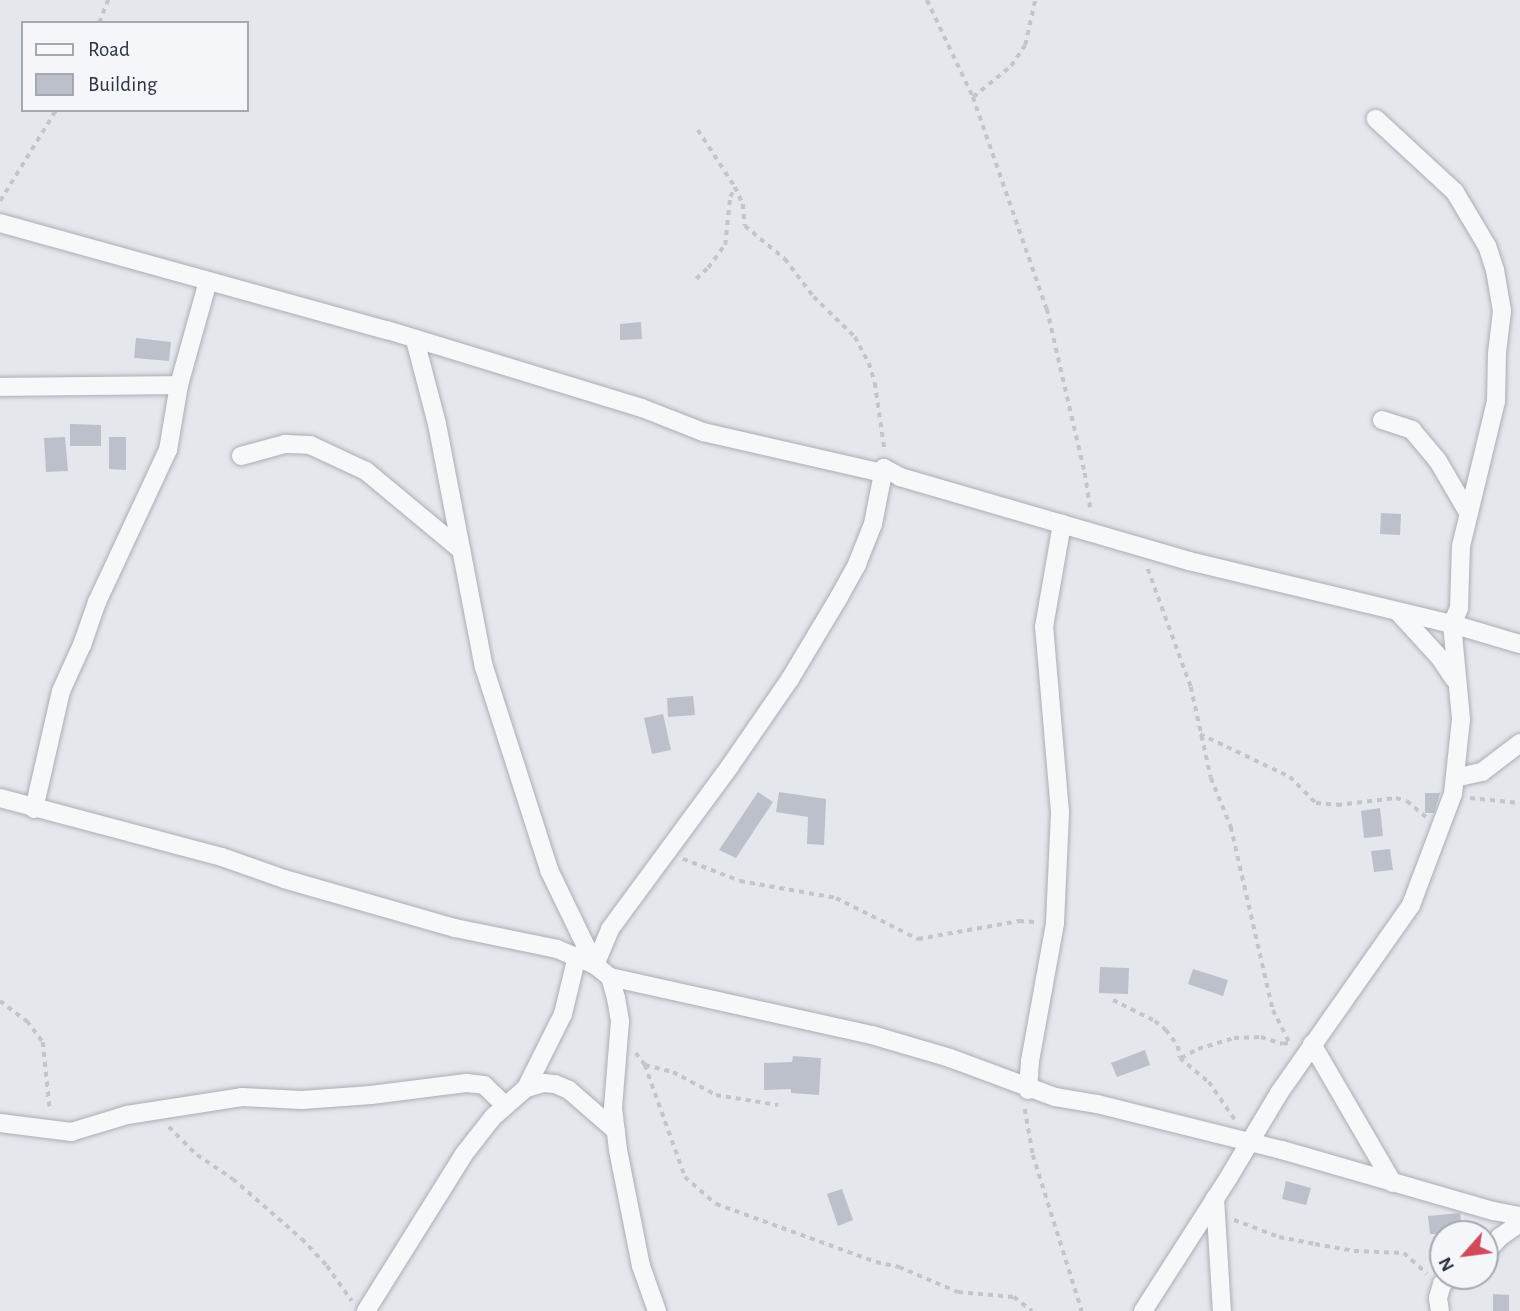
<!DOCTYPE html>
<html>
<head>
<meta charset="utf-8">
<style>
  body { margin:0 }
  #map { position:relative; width:1520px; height:1311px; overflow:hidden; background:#e4e7ec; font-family:"Alegreya Sans",sans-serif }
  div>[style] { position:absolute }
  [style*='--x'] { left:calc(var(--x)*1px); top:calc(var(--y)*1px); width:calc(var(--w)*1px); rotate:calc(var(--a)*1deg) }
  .building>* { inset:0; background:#bbc0ca }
  .path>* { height:3.5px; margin-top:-1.75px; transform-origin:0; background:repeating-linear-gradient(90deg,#c2c5cb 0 5px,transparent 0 10px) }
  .roads { filter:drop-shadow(0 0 2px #a9aeb7) drop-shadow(0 0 2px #a9aeb7) }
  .minor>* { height:18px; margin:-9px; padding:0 9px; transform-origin:9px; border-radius:9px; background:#f7f8fa }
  span { translate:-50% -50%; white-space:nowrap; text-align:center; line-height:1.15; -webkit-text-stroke:7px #f4f6f9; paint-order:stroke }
  .legend { position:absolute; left:21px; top:21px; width:228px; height:91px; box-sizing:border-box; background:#f4f6f9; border:2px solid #a4a8b1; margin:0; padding:9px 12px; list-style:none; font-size:21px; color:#2b3445 }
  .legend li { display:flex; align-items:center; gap:14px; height:35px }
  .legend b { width:35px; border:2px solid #a4a8b1 }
  .north { position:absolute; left:1429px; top:1220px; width:70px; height:70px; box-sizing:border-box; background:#f4f6f9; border:2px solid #a4a8b1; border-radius:50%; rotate:242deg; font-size:19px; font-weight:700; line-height:28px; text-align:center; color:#2b3445 }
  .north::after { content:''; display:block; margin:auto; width:24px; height:32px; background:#d1495b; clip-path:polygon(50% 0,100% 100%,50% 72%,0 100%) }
</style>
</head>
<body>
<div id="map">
  <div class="building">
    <i style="clip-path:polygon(641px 322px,642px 339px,620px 340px,620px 324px)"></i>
    <i style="clip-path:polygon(136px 338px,171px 342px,169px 361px,134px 358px)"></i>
    <i style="clip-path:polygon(70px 424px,101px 425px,101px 446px,70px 446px)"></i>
    <i style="clip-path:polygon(65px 437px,68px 471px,46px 472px,44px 438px)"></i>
    <i style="clip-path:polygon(109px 437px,126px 437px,126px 470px,109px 469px)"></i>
    <i style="clip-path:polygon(1381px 513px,1401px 514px,1400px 535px,1380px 534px)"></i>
    <i style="clip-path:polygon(693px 696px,695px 715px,668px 717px,667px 698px)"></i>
    <i style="clip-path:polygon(663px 714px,671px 750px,652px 754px,644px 718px)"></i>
    <i style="clip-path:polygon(758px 792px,773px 802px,736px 858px,719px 850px)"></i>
    <i style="clip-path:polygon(779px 792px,826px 799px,824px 845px,807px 844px,808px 817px,776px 812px)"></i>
    <i style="clip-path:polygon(1425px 793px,1440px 793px,1434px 813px,1425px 813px)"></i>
    <i style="clip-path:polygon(1380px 808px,1383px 836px,1364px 838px,1361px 811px)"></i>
    <i style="clip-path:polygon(1390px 849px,1393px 870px,1374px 872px,1371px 851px)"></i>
    <i style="clip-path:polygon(1100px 967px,1129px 968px,1128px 994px,1099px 993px)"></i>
    <i style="clip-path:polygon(1193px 969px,1228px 980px,1223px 996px,1188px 984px)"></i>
    <i style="clip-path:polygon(1145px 1050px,1150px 1065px,1117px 1077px,1111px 1063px)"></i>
    <i style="clip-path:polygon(793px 1056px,821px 1058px,819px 1095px,791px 1093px,791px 1089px,764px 1090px,764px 1063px,792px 1062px)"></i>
    <i style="clip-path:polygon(1286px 1181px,1311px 1188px,1306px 1205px,1282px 1199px)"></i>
    <i style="clip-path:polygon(842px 1189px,853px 1220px,838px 1226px,827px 1194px)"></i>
    <i style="clip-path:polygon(1460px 1213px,1462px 1234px,1430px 1234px,1428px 1216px)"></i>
    <i style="clip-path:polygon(1493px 1294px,1509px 1295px,1509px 1311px,1493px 1311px)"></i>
  </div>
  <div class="path">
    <i style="--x:927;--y:0;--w:107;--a:64.6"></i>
    <i style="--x:973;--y:97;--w:225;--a:70.8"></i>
    <i style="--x:1047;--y:309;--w:168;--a:77"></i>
    <i style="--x:1085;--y:473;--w:40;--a:81.5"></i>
    <i style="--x:99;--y:23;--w:25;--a:-69"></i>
    <i style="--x:973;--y:97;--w:49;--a:-39.2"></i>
    <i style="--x:1011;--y:66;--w:25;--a:-56"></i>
    <i style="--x:1025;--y:45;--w:46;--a:-77.5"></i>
    <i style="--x:698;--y:130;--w:68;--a:57"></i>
    <i style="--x:735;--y:187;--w:19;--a:65"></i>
    <i style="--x:743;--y:204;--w:22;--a:85"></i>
    <i style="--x:745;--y:226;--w:52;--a:39.5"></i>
    <i style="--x:785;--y:259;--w:48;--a:52.7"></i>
    <i style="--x:814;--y:297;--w:57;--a:44.3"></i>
    <i style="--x:855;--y:337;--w:30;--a:62"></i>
    <i style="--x:869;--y:363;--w:21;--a:73"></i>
    <i style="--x:875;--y:383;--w:70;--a:81.8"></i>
    <i style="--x:0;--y:201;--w:107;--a:-58.4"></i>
    <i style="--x:696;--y:279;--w:16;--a:-43"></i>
    <i style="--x:708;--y:268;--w:29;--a:-54"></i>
    <i style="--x:725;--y:245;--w:48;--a:-84.1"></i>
    <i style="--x:730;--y:197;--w:11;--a:-63"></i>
    <i style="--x:1148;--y:569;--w:126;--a:70"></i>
    <i style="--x:1191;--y:687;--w:93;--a:77.6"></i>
    <i style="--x:1211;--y:778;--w:53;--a:67.8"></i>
    <i style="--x:1231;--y:827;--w:188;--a:77.1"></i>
    <i style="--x:1273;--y:1010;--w:35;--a:63"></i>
    <i style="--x:1200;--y:734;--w:100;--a:25.5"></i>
    <i style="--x:1290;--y:777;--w:37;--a:45"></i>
    <i style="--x:1316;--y:803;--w:21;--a:5"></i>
    <i style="--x:1337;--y:805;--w:59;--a:-6.8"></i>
    <i style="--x:1396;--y:798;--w:11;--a:15"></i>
    <i style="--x:1407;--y:801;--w:25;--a:40"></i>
    <i style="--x:1470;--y:798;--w:50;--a:5.7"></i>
    <i style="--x:683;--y:859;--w:61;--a:21.1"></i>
    <i style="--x:740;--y:881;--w:97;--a:10"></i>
    <i style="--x:836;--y:898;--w:92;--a:26.6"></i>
    <i style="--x:918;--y:939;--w:103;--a:-10.1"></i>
    <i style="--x:1019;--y:921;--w:17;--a:3"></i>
    <i style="--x:1113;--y:1000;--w:47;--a:26.6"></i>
    <i style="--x:1155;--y:1021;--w:14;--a:39"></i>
    <i style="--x:1166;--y:1030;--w:20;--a:53"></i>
    <i style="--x:1178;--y:1046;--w:12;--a:81"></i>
    <i style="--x:1180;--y:1058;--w:38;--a:40"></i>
    <i style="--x:1209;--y:1082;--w:47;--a:55.3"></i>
    <i style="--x:0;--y:1001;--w:34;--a:37"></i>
    <i style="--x:27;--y:1021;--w:26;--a:53"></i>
    <i style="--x:43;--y:1042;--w:68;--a:84.1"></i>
    <i style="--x:636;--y:1053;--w:15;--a:53"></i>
    <i style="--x:645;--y:1065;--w:119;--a:70.3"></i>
    <i style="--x:685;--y:1177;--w:41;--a:41.1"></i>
    <i style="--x:716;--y:1204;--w:170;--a:19.9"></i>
    <i style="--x:876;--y:1262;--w:24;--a:12"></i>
    <i style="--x:899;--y:1267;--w:64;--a:23"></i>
    <i style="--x:958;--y:1292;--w:56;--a:5.1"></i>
    <i style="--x:1014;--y:1297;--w:23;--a:38"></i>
    <i style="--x:1181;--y:1058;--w:19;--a:-28"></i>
    <i style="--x:1198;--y:1049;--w:38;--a:-17"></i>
    <i style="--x:1234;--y:1038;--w:27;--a:-2"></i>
    <i style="--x:1261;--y:1037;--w:23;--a:18"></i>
    <i style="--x:1283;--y:1044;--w:7;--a:-16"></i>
    <i style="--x:645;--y:1065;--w:29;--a:14"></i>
    <i style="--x:673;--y:1072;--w:49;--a:28.1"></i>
    <i style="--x:716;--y:1095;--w:63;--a:9.2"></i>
    <i style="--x:1025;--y:1109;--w:47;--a:80.1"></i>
    <i style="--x:1033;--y:1155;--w:164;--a:72.6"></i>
    <i style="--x:169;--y:1127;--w:40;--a:45"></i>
    <i style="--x:197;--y:1155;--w:43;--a:33.7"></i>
    <i style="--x:233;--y:1179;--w:91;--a:41"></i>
    <i style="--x:302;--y:1239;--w:37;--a:47"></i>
    <i style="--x:327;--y:1266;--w:43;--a:54.5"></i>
    <i style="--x:1234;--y:1220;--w:48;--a:20.7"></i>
    <i style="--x:1279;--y:1237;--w:37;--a:11"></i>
    <i style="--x:1315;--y:1244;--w:40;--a:10"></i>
    <i style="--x:1354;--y:1251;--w:50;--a:2.3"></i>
    <i style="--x:1404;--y:1253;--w:31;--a:42"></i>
  </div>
  <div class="roads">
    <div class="minor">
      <i style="--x:0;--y:223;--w:402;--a:15.5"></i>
      <i style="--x:387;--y:330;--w:267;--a:17"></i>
      <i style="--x:642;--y:408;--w:66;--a:21.5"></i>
      <i style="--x:703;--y:432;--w:184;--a:12.9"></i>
      <i style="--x:882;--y:473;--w:5;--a:-68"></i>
      <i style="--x:884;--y:468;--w:18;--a:29"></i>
      <i style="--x:900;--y:477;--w:301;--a:16.2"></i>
      <i style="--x:1189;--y:561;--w:270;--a:13.5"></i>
      <i style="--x:1452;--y:624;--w:71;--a:16.4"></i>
      <i style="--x:415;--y:340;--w:87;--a:75.3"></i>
      <i style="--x:437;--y:424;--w:248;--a:79.1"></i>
      <i style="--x:484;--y:667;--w:213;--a:72.2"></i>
      <i style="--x:549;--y:870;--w:106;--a:64.2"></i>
      <i style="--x:595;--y:965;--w:19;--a:39"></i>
      <i style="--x:610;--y:977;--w:22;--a:74"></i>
      <i style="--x:616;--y:998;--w:23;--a:80"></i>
      <i style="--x:620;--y:1021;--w:87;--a:94.6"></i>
      <i style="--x:613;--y:1108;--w:42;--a:83.2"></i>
      <i style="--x:618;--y:1150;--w:118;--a:78.8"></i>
      <i style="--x:641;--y:1266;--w:48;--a:70.4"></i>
      <i style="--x:0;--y:387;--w:179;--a:-0.6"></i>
      <i style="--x:1382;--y:420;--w:32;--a:18"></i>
      <i style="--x:1412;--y:430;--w:40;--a:50"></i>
      <i style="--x:1438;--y:461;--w:61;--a:59.7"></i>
      <i style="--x:241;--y:456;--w:46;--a:-15.3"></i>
      <i style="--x:285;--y:444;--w:25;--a:2"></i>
      <i style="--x:310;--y:445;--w:62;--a:24.9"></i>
      <i style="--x:366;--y:471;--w:124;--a:39.7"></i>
      <i style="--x:1398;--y:612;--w:62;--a:47.6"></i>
      <i style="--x:1440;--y:658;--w:25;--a:56"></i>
      <i style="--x:1455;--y:778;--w:28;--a:-13"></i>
      <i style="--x:1482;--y:772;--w:48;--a:-37.3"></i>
      <i style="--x:0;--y:798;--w:230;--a:14.9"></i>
      <i style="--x:222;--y:857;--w:66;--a:19.5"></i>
      <i style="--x:284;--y:879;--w:178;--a:16"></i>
      <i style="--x:455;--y:928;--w:104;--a:11.6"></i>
      <i style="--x:557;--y:949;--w:41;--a:22.8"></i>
      <i style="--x:595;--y:965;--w:39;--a:-67"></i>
      <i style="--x:610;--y:929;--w:202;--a:-53.6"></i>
      <i style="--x:730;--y:766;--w:106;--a:-55.4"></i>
      <i style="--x:790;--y:679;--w:96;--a:-59.1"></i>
      <i style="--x:839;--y:597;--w:38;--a:-61"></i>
      <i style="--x:857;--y:564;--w:43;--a:-68.2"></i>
      <i style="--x:873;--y:524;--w:57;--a:-78.9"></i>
      <i style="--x:34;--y:809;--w:121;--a:-77.1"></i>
      <i style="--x:61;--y:691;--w:51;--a:-65.5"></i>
      <i style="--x:82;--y:645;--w:46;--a:-70.8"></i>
      <i style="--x:97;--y:602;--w:168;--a:-65"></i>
      <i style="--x:168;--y:450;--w:66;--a:-80.4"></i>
      <i style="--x:179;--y:385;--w:108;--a:-74.4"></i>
      <i style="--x:610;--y:977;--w:268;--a:12.5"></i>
      <i style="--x:872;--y:1035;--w:81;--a:16.4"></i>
      <i style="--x:950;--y:1058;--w:112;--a:20.4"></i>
      <i style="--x:1055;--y:1097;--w:43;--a:9.5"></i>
      <i style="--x:1097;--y:1104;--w:191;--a:14"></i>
      <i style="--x:1282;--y:1150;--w:221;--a:16.1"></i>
      <i style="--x:1494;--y:1211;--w:26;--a:11"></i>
      <i style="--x:1312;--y:1044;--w:161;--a:59.8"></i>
      <i style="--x:526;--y:1088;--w:83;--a:-63.4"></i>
      <i style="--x:563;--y:1014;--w:60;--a:-76.4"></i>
      <i style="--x:1028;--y:1090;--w:29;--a:-86"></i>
      <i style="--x:1030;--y:1061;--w:140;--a:-79.7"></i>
      <i style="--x:1055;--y:923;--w:111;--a:-87.4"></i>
      <i style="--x:1060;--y:812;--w:186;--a:-94.9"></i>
      <i style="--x:1044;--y:627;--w:105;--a:-80.1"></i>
      <i style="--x:0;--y:1123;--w:72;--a:7.2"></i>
      <i style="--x:71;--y:1132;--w:59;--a:-16.9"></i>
      <i style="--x:127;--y:1115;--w:116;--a:-8.9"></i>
      <i style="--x:242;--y:1097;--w:60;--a:2.9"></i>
      <i style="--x:302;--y:1100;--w:69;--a:-4.1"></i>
      <i style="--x:371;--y:1095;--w:96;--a:-7.2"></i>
      <i style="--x:466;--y:1083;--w:18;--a:6"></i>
      <i style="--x:484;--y:1085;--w:29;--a:44"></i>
      <i style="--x:1215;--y:1198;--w:113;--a:86.5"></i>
      <i style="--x:1485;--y:1253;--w:22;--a:-47"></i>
      <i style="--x:1500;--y:1237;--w:24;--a:-35"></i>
      <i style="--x:366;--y:1311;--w:185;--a:-58"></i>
      <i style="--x:464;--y:1154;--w:47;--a:-51.9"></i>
      <i style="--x:493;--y:1117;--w:44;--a:-41.3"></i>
      <i style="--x:526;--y:1088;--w:18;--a:-16"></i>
      <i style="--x:543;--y:1083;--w:12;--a:5"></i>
      <i style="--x:555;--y:1084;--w:15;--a:23"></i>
      <i style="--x:569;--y:1090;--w:62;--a:41.1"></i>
      <i style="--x:1143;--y:1311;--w:159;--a:-57.3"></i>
      <i style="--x:1229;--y:1177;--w:98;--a:-59.2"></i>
      <i style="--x:1279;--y:1093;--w:230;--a:-54.9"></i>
      <i style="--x:1411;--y:905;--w:119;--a:-69.3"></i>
      <i style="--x:1453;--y:794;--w:75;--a:-83.9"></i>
      <i style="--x:1461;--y:719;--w:95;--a:-95.4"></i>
      <i style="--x:1452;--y:624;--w:17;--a:-66"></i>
      <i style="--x:1459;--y:608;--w:62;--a:-88.2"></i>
      <i style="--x:1461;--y:546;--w:149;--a:-76.4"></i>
      <i style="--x:1496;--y:401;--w:48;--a:-88.8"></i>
      <i style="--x:1497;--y:353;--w:42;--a:-83.2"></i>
      <i style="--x:1502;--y:311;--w:42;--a:-99.7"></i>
      <i style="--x:1495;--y:270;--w:25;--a:-108"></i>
      <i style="--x:1487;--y:246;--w:63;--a:-120.7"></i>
      <i style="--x:1455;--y:192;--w:108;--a:-137.3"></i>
      <i style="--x:1440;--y:1311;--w:13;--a:-99"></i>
      <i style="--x:1438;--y:1298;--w:15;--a:-74"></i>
      <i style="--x:1442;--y:1284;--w:13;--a:-39"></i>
    </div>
  </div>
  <ul class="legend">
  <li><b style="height:9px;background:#f7f8fa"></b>Road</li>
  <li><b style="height:19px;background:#bbc0ca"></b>Building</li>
  </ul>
  <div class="north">N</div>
</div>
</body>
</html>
